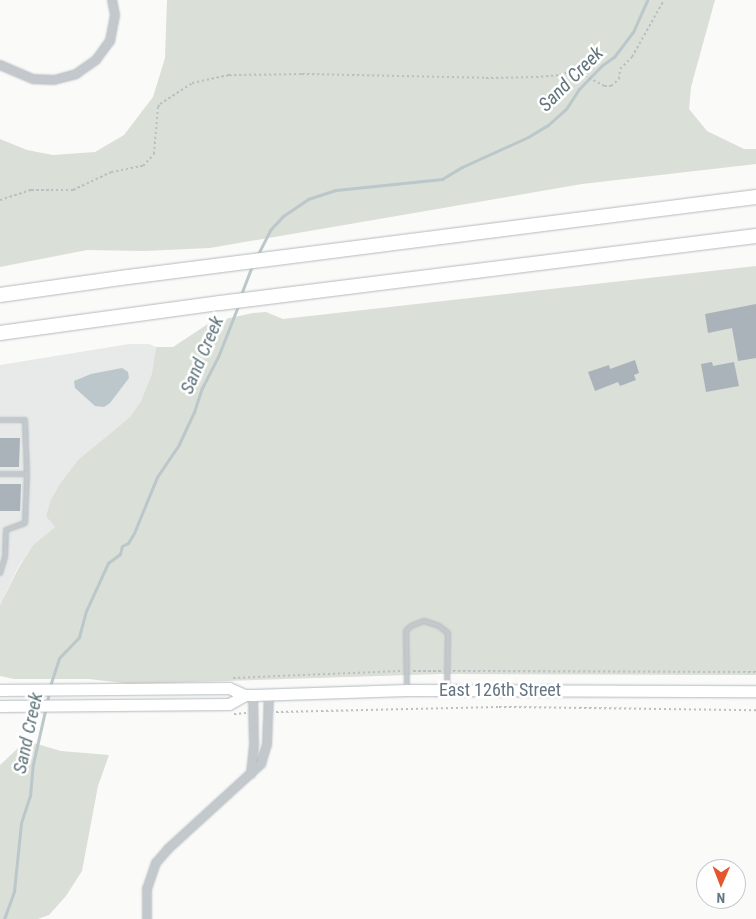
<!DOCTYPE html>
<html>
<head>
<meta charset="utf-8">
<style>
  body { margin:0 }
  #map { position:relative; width:756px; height:919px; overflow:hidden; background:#fafaf8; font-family:"Roboto Condensed",sans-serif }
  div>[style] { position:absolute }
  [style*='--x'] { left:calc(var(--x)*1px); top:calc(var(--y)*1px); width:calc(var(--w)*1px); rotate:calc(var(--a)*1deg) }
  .built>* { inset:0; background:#e8e9e9 }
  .green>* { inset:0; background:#dadfd7 }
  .water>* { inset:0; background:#bbc7cb }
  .stream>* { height:3px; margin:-1.5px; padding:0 1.5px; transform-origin:1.5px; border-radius:1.5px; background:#bbc7cb }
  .building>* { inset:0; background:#aab3b9 }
  .path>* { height:2px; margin-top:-1px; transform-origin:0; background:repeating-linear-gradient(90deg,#bbbfc2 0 2.5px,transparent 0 5px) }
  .roads { filter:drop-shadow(0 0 1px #b3babf) drop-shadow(0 0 1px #b3babf) }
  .service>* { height:4px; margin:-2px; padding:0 2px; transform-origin:2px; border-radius:2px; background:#c3c8cc }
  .minor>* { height:8px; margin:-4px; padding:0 4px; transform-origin:4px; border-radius:4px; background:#c3c8cc }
  .secondary>* { height:11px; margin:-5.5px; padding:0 5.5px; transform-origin:5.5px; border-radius:5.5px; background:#fff }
  .motorway>* { height:14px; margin:-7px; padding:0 7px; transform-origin:7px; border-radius:7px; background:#fff }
  span { translate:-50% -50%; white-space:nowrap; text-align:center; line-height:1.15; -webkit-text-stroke:5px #fff; paint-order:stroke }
  .street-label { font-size:18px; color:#657683 }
  .water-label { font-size:19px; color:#60757c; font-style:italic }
  .north { position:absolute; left:696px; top:859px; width:50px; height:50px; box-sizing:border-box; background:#fff; border:1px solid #c1c8cd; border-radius:50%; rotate:181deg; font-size:14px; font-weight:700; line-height:20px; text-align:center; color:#657683 }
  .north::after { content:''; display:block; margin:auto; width:18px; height:22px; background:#e4572e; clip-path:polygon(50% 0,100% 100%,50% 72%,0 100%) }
</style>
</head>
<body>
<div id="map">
  <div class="built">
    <i style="clip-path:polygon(129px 344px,149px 344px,156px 347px,153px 374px,141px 401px,130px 417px,79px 459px,55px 527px,33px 545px,18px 567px,0 605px,0 365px)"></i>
  </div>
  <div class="green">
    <i style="clip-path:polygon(167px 0,715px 0,691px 87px,689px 109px,707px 131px,744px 149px,756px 149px,756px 164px,582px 184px,210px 248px,144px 251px,87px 250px,0 267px,0 139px,27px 150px,53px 155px,95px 152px,124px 135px,153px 97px,165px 58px)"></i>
    <i style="clip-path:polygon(756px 266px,756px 675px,440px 674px,131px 684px,89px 679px,14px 679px,0 676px,0 605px,19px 567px,33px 545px,55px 527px,46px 516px,51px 500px,60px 484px,79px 459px,130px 417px,141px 401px,152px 374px,156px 347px,173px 347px,211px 322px,253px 313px,266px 312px,283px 319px)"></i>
    <i style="clip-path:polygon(30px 742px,61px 751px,109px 755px,98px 786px,82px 871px,66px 896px,49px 915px,38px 919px,0 919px,0 765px,17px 749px)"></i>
  </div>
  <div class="water">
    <i style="clip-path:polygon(122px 368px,128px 372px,129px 378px,110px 403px,104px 407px,95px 406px,75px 388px,74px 381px,91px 374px)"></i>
  </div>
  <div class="stream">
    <i style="--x:257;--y:256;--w:29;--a:-63"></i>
    <i style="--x:270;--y:230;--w:19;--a:-47"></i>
    <i style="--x:283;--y:216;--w:30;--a:-34"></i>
    <i style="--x:308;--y:199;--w:29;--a:-18"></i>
    <i style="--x:336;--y:190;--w:107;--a:-5.9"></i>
    <i style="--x:442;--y:179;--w:23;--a:-31"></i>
    <i style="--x:462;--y:167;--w:72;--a:-24.4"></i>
    <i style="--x:528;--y:137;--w:23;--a:-31"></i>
    <i style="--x:548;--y:125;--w:24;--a:-42"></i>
    <i style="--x:566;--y:109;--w:24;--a:-57"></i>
    <i style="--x:579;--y:89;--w:32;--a:-46"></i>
    <i style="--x:601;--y:66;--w:16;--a:-35"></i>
    <i style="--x:614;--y:57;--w:31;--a:-53"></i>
    <i style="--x:633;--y:32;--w:35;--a:-66"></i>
    <i style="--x:240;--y:297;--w:33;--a:-69"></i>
    <i style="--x:50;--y:686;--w:29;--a:-72"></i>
    <i style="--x:59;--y:658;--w:29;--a:-46"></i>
    <i style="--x:79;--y:637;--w:27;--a:-75"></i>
    <i style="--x:86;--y:611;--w:53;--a:-65.4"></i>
    <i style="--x:108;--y:563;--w:15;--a:-37"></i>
    <i style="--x:120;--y:554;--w:8;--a:-76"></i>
    <i style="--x:122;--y:546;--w:7;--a:-27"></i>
    <i style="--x:128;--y:543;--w:12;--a:-59"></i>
    <i style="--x:134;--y:533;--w:61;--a:-67.7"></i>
    <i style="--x:157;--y:477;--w:40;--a:-56"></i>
    <i style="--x:179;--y:444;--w:35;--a:-65"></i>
    <i style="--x:194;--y:412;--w:25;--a:-72"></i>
    <i style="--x:202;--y:388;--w:35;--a:-63"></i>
    <i style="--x:218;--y:357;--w:55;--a:-68.6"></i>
    <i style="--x:4;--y:919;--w:30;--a:-70"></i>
    <i style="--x:14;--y:891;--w:68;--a:-84.1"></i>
    <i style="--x:21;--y:823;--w:28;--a:-72"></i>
    <i style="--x:30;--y:796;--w:32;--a:-85"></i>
    <i style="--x:33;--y:764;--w:73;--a:-77.3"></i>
  </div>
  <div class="building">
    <i style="clip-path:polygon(756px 304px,756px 358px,738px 361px,732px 328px,708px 333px,705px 314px)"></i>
    <i style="clip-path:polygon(635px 360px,639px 373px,634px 375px,636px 380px,620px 386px,618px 382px,595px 391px,588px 372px,609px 365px,610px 369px)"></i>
    <i style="clip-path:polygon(712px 362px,713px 366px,734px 362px,739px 386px,706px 392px,701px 364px)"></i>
    <i style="clip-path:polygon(0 438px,20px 438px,19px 467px,0 467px)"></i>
    <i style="clip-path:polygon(0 484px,21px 484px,20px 511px,0 511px)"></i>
  </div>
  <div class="path">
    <i style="--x:0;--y:200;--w:33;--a:-18"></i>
    <i style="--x:31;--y:190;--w:42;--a:0"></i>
    <i style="--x:73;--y:190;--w:42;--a:-25.3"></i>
    <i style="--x:111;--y:172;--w:33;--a:-11"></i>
    <i style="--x:143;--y:166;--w:16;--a:-47"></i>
    <i style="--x:154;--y:154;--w:47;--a:-85.1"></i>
    <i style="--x:158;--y:107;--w:4;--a:-56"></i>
    <i style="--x:160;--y:104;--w:38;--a:-33"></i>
    <i style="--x:192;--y:83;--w:38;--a:-12"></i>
    <i style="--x:229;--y:75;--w:73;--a:-0.8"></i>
    <i style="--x:302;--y:74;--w:184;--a:1.2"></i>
    <i style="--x:486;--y:78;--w:50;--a:-1.1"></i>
    <i style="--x:536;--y:77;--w:24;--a:-5"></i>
    <i style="--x:560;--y:75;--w:9;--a:-18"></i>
    <i style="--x:569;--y:72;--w:11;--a:5"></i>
    <i style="--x:580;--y:73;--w:27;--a:28"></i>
    <i style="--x:604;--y:86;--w:7;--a:0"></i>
    <i style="--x:611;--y:86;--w:11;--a:-41"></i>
    <i style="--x:619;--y:79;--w:10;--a:-84"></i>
    <i style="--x:620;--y:69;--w:17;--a:-45"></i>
    <i style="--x:632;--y:57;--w:65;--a:-60.7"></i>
    <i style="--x:413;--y:671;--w:28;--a:0"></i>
    <i style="--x:453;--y:671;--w:303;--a:0.2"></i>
    <i style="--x:233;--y:678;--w:168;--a:-2.4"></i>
    <i style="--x:276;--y:712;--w:223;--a:-1.3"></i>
    <i style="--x:499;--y:707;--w:257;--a:0.7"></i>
    <i style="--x:234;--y:714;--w:12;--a:-5"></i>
  </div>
  <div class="roads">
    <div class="service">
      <i style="--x:0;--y:420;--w:25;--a:0"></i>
      <i style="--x:25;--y:420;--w:54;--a:87.9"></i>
      <i style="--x:27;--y:474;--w:49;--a:92.3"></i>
      <i style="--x:25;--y:523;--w:20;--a:160"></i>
      <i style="--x:6;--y:530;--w:27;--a:92"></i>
      <i style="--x:5;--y:557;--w:17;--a:107"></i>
      <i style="--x:0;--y:474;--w:27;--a:0"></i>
      <i style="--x:407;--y:688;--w:57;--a:-91"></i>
      <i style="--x:406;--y:631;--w:7;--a:-45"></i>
      <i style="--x:411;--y:626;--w:14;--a:-21"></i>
      <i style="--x:424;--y:621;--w:16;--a:18"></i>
      <i style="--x:439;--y:626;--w:11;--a:38"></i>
      <i style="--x:448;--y:633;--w:56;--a:91"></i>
    </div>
    <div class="minor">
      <i style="--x:0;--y:65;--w:36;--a:23"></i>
      <i style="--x:33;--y:79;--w:21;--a:3"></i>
      <i style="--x:54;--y:80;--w:23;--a:-15"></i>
      <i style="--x:76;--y:74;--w:24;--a:-35"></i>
      <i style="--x:96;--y:60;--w:24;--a:-54"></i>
      <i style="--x:110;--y:41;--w:26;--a:-79"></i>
      <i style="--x:115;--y:15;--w:15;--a:-101"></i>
      <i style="--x:251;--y:774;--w:31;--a:-84"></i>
      <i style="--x:254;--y:743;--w:48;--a:-91.2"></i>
      <i style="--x:147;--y:919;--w:30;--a:-90"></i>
      <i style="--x:147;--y:889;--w:28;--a:-71"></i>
      <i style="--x:156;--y:863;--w:18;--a:-49"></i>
      <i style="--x:168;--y:849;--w:126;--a:-42.4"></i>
      <i style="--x:261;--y:764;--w:21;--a:-73"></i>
      <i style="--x:267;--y:744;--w:49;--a:-87.7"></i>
    </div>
    <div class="secondary">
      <i style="--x:0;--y:690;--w:229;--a:-0.5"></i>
      <i style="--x:229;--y:688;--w:17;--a:24"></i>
      <i style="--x:245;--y:695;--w:8;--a:0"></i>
      <i style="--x:253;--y:695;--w:154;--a:-1.9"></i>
      <i style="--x:407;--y:690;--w:349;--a:0.2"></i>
      <i style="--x:0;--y:706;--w:229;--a:-0.5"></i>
      <i style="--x:229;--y:704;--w:18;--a:-29"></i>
    </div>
    <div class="motorway">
      <i style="--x:0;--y:295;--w:129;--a:-8"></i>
      <i style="--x:128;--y:277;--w:633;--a:-7.26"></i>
      <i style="--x:0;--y:333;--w:222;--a:-7.8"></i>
      <i style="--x:220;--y:303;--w:540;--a:-7.13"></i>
    </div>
  </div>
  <div class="street-label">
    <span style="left:500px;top:690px">East 126th Street</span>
  </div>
  <div class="water-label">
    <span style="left:571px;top:79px;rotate:-45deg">Sand Creek</span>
    <span style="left:202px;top:355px;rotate:-67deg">Sand Creek</span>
    <span style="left:28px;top:733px;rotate:-78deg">Sand Creek</span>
  </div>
  <div class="north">N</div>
</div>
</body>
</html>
